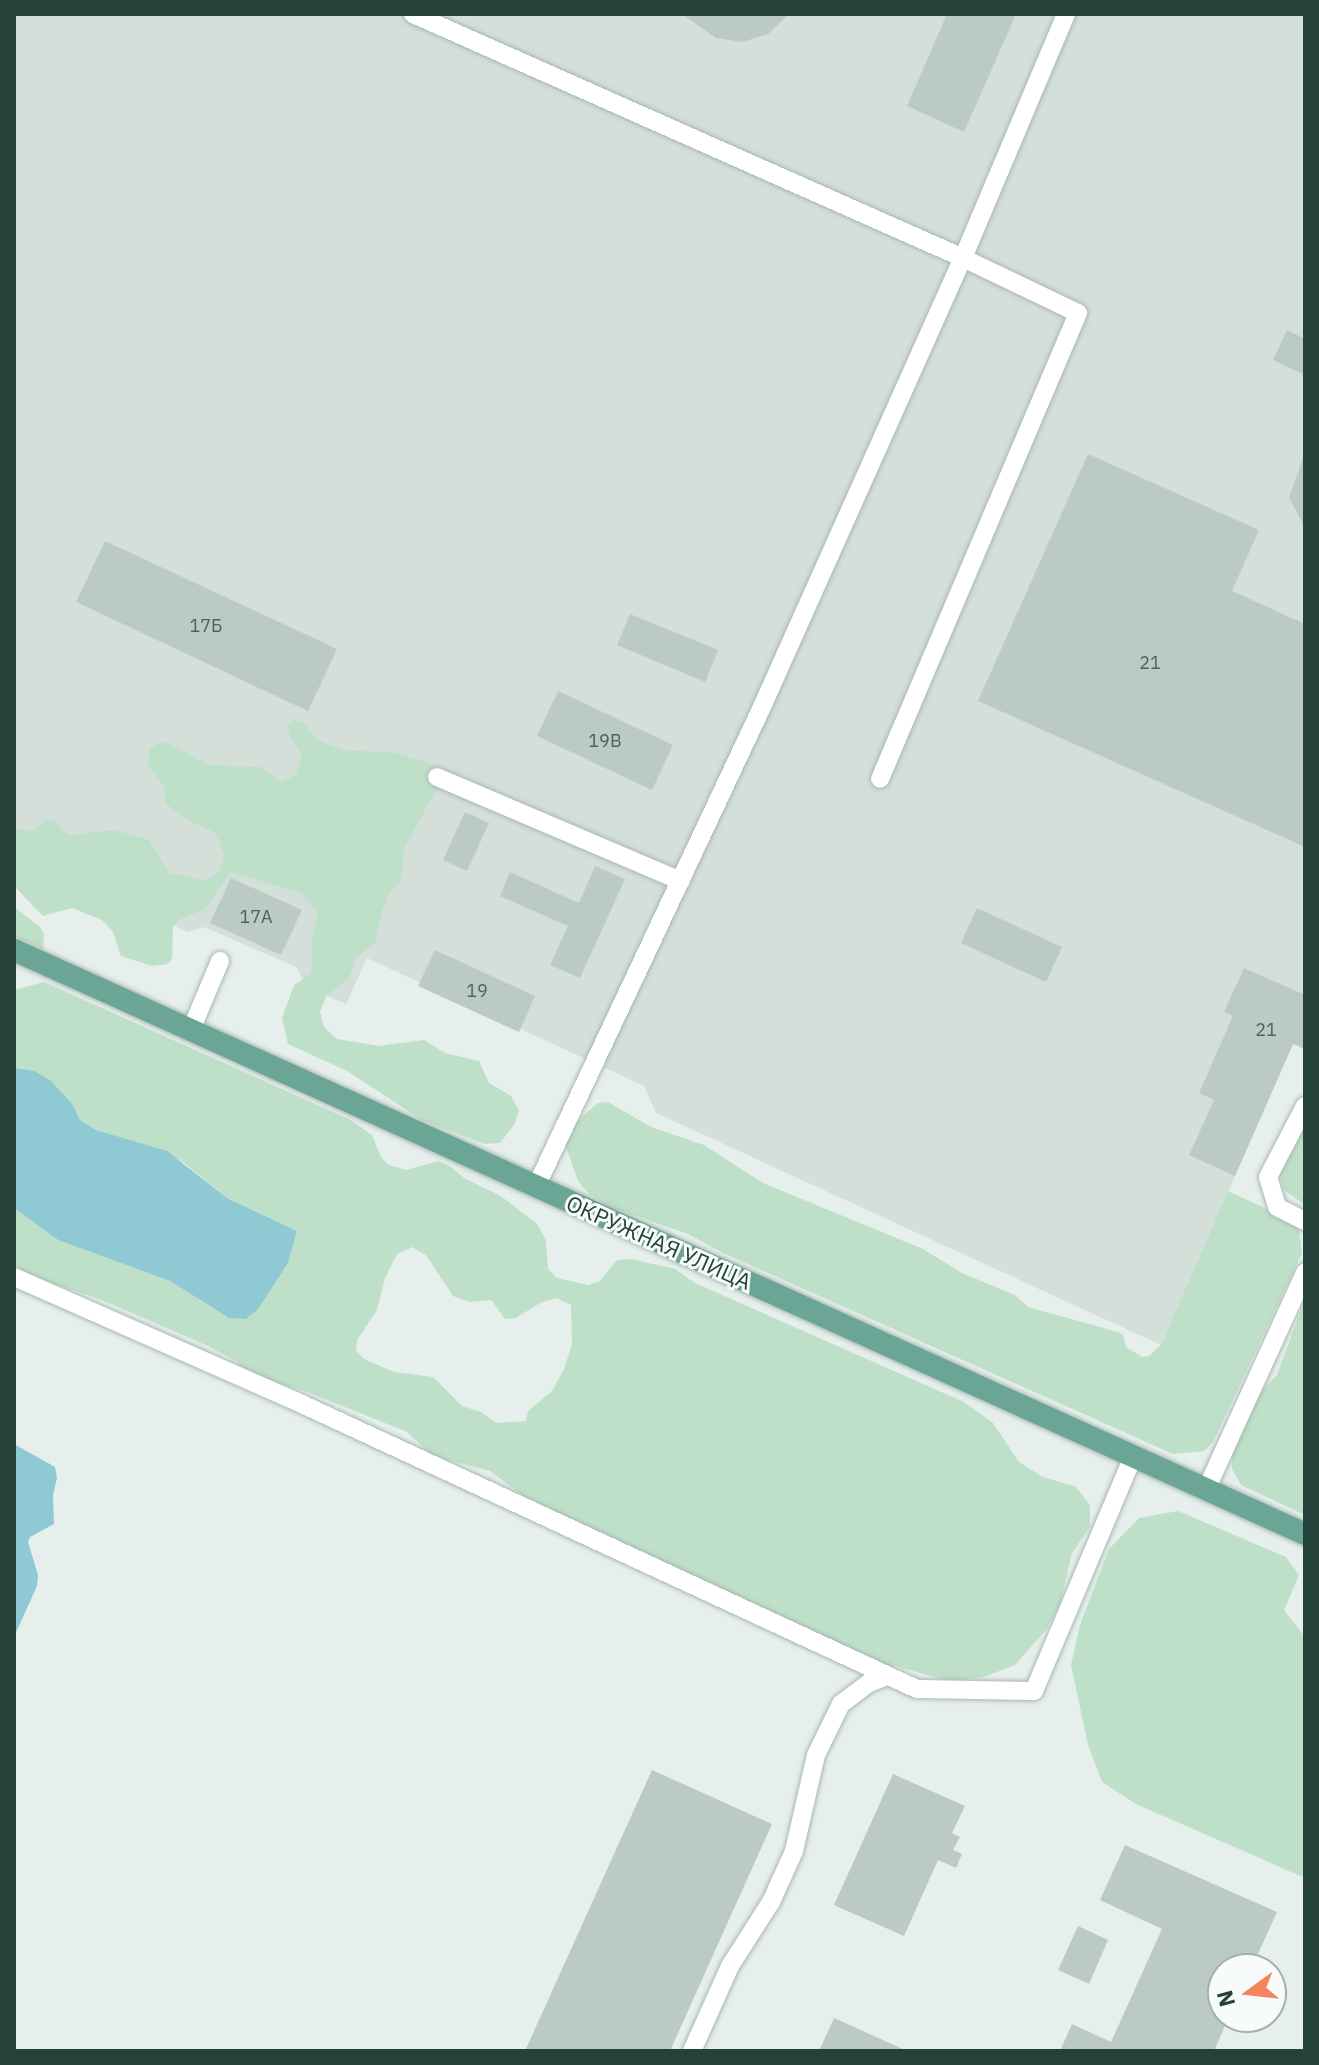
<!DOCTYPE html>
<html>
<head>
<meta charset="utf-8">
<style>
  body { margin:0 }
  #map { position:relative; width:1319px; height:2065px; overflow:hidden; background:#e6efeb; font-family:"IBM Plex Sans",sans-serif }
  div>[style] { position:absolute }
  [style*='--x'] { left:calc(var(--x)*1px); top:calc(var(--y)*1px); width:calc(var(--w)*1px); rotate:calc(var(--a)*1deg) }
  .built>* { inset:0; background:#d4dfda }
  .green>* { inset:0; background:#bfe0c8 }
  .water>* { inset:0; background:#8ec9d4 }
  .building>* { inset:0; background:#bbcac4 }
  .roads { filter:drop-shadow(0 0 2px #a8b8b2) drop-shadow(0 0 2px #a8b8b2) }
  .minor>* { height:18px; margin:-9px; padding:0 9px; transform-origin:9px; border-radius:9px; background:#fff }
  .major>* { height:22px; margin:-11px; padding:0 11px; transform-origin:11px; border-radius:11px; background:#6aa596 }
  span { translate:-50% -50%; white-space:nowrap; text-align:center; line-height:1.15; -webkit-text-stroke:6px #f7fbf9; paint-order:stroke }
  .number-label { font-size:18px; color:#4a645c }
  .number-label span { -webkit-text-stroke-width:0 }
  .street-label { font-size:22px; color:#24423a }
  .frame { position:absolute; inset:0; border:16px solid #24423a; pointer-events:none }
  .north { position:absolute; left:1207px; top:1953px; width:80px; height:80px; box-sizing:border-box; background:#f7fbf9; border:2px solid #a3b1ad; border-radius:50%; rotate:255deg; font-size:22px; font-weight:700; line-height:32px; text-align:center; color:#24423a }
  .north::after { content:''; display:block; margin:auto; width:28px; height:36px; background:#f4845f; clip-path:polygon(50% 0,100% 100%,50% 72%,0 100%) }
</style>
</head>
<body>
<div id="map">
  <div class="built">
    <i style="clip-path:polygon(14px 14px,1305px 14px,1305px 1049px,1293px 1044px,1161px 1345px,656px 1113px,644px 1086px,367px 958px,346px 1004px,307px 987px,296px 967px,204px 927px,188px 932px,14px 853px)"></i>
  </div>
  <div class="green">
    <i style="clip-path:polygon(295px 720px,303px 722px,319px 741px,343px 750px,397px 753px,431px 764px,437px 770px,438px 786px,404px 849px,401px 881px,390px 892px,381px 914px,376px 943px,357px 956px,349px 978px,326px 997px,320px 1012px,324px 1027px,337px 1039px,379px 1046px,424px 1040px,445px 1053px,479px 1061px,489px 1083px,511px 1096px,519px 1110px,514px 1125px,500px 1143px,484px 1144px,422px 1120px,347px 1071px,288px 1044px,282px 1018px,294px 985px,309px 975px,312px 967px,312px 940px,318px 912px,301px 893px,231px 872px,205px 909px,178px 920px,173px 926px,172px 958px,168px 964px,152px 966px,121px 956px,113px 932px,102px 920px,72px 908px,43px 916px,14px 886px,14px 828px,32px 831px,46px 820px,54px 819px,64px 832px,71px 835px,115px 830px,149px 840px,170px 873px,204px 880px,213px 877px,219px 871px,224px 855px,218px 839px,214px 832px,191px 822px,165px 803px,164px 786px,148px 766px,149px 748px,162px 742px,170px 744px,209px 765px,261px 767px,282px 782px,296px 774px,302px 756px,289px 734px,288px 726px)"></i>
    <i style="clip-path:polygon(14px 907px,40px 927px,44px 934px,43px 949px,14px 936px)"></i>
    <i style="clip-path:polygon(evenodd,44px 982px,351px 1120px,372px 1135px,381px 1157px,389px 1165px,407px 1170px,438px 1161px,450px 1166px,464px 1178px,501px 1196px,537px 1224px,546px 1240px,548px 1269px,557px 1278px,588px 1285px,600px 1281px,617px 1260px,631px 1259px,675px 1269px,695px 1283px,964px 1402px,993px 1423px,1019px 1462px,1041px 1476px,1076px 1487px,1090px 1505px,1090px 1527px,1072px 1553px,1061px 1601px,1046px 1630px,1015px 1665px,984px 1677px,950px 1681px,895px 1666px,889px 1668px,594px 1531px,522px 1495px,490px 1471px,433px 1456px,407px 1432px,305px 1391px,249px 1374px,236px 1361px,208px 1346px,102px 1300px,32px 1277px,14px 1264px,14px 1208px,58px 1240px,170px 1281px,229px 1318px,259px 1308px,288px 1263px,297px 1231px,227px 1198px,182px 1161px,148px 1146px,96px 1130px,80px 1120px,73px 1105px,14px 1068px,14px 990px,44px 982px,412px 1247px,426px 1255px,453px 1296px,470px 1302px,491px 1300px,505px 1319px,516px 1318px,540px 1303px,556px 1298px,571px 1305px,572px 1344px,564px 1369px,552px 1391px,528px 1411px,526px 1421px,496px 1423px,481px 1412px,462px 1406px,433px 1377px,394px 1372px,364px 1359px,356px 1351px,357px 1340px,377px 1310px,385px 1278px,397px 1254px,412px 1247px)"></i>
    <i style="clip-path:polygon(608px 1102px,651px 1127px,704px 1145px,763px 1183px,923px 1249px,962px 1273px,1015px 1295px,1028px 1307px,1118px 1332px,1123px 1335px,1126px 1347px,1142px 1357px,1149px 1356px,1161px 1345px,1228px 1191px,1291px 1220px,1299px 1229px,1302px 1253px,1213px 1442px,1204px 1451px,1173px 1454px,721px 1252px,688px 1234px,610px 1207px,589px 1194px,578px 1181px,564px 1141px,566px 1133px,585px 1114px,598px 1103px)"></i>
    <i style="clip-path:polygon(1305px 1119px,1305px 1205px,1284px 1190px,1279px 1171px)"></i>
    <i style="clip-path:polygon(1305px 1299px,1305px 1515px,1241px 1485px,1232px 1469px,1232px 1444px,1263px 1389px,1277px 1375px)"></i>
    <i style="clip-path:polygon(1178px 1511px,1286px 1557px,1299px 1575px,1284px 1610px,1305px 1637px,1305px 1878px,1136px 1804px,1102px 1782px,1088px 1745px,1071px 1665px,1080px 1625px,1109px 1549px,1139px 1518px)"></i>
  </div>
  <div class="water">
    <i style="clip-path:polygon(14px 1068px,34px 1071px,50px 1080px,73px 1105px,80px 1120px,96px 1130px,167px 1151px,227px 1198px,297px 1231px,288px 1263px,259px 1308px,246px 1319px,229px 1318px,170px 1281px,58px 1240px,14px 1208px)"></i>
    <i style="clip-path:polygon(14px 1444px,55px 1467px,57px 1478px,53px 1495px,54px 1524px,30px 1537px,28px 1542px,38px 1575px,37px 1586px,14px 1637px)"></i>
  </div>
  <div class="building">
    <i style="clip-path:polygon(682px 14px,789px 14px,768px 34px,742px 42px,716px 38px)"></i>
    <i style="clip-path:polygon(947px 14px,1016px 14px,964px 132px,907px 106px)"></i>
    <i style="clip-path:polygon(1287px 330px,1305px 339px,1305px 375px,1273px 360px)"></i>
    <i style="clip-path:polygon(1305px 452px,1305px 527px,1289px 498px)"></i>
    <i style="clip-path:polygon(1088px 454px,1259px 530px,1232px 591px,1305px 624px,1305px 847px,978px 701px)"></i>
    <i style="clip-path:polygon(105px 541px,337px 649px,308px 711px,76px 602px)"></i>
    <i style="clip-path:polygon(630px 614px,718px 650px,705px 682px,617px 645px)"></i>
    <i style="clip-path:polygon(558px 691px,673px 745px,652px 790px,537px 736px)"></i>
    <i style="clip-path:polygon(465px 812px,489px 823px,467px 871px,443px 860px)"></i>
    <i style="clip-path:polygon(595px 866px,625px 879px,580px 978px,550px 965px,568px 926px,500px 896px,510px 872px,579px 903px)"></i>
    <i style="clip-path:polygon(231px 878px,302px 910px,281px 955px,210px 923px)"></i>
    <i style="clip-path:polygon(977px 908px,1062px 947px,1046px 982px,961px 943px)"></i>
    <i style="clip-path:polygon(435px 950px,535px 996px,519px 1032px,418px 986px)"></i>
    <i style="clip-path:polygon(1244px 968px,1305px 995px,1305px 1049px,1293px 1044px,1235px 1176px,1189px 1155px,1214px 1100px,1199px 1093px,1233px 1016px,1224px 1012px)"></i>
    <i style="clip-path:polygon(652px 1770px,772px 1824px,670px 2051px,525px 2051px)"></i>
    <i style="clip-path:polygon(893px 1774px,965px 1806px,952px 1833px,960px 1837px,953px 1850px,962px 1854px,956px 1868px,938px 1860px,904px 1936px,834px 1905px)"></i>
    <i style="clip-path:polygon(1125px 1845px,1277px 1912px,1251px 1969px,1223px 1969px,1223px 2017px,1229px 2017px,1214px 2051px,1060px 2051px,1072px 2024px,1111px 2042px,1162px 1929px,1100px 1900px)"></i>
    <i style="clip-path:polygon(1078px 1926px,1108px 1940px,1089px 1984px,1058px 1970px)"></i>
    <i style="clip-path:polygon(834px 2018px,907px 2051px,819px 2051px)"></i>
  </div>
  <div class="roads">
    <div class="minor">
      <i style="--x:413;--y:14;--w:602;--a:23.92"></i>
      <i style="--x:963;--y:258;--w:127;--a:25.6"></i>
      <i style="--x:1078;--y:313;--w:506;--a:113.02"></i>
      <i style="--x:437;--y:777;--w:265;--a:23.1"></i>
      <i style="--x:191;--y:1030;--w:75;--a:-67.2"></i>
      <i style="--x:1305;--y:1106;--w:80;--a:117.5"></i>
      <i style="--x:1268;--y:1177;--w:31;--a:73"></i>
      <i style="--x:1277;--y:1207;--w:31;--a:27"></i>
      <i style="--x:536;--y:1187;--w:528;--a:-64.79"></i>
      <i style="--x:761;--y:709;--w:494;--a:-65.9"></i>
      <i style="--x:963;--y:258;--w:265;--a:-67.1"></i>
      <i style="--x:14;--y:1277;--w:317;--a:23.8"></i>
      <i style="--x:304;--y:1405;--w:676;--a:24.86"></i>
      <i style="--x:917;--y:1689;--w:117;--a:1"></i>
      <i style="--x:1034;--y:1691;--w:254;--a:-67.1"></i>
      <i style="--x:1206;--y:1490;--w:239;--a:-65.5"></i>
      <i style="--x:692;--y:2051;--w:93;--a:-65.9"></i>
      <i style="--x:730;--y:1966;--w:76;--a:-57.4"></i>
      <i style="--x:771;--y:1902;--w:56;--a:-65.7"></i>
      <i style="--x:794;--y:1851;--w:98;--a:-77.1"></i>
      <i style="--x:816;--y:1755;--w:57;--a:-63.9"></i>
      <i style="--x:841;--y:1704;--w:35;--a:-37"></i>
      <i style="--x:869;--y:1683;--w:17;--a:-21"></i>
    </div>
    <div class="major">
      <i style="--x:14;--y:950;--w:1417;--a:24.34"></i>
    </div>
  </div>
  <div class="number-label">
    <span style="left:206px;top:626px">17Б</span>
    <span style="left:1150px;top:663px">21</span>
    <span style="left:605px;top:741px">19В</span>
    <span style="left:256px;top:917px">17А</span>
    <span style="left:477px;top:991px">19</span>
    <span style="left:1266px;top:1030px">21</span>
  </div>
  <div class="street-label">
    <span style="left:659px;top:1242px;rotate:24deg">ОКРУЖНАЯ УЛИЦА</span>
  </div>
  <div class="frame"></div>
  <div class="north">N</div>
</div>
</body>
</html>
